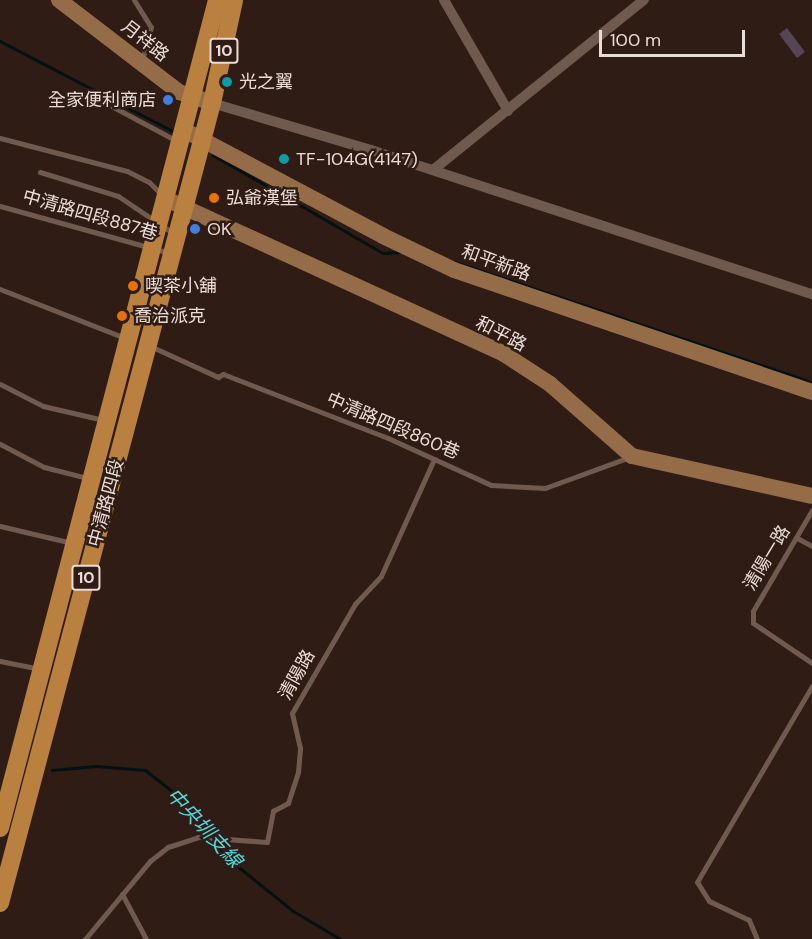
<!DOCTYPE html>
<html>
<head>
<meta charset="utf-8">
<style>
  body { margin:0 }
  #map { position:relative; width:812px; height:939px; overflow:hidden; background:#2f1c14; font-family:"DM Sans","Noto Sans TC",sans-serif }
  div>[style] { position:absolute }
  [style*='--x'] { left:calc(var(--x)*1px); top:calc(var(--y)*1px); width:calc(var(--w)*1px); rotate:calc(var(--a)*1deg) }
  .stream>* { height:3px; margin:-1.5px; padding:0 1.5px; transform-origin:1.5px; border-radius:1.5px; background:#031112 }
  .building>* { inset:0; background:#564554 }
  .lane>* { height:5px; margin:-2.5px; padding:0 2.5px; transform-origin:2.5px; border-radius:2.5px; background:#70594f }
  .street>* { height:10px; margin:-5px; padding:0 5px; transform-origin:5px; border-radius:5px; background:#70594f }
  .secondary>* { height:16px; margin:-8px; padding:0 8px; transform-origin:8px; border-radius:8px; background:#946c47 }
  .primary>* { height:18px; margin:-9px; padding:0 9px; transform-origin:9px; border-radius:9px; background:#b9803f }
  .dots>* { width:16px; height:16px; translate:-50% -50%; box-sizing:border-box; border:3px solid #2f1c14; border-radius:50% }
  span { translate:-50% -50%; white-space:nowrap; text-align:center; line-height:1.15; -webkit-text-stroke:5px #2f1c14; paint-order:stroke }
  .shield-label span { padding:2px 4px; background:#2f1c14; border:2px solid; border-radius:4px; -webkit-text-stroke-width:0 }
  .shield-label { font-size:16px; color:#e9dcd6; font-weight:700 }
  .street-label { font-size:18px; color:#e9dcd6 }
  .poi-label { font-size:18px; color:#e9dcd6 }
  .left { translate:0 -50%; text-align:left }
  .right { translate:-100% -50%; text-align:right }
  .water-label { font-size:20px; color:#53d7dd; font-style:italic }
  .scale { position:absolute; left:599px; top:30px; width:146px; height:27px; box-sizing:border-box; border:3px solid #e9dcd6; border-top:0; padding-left:8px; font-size:18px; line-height:21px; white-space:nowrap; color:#e9dcd6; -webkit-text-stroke:4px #2f1c14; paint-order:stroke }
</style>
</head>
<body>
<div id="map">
  <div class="stream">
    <i style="--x:0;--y:41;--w:199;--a:27.6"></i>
    <i style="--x:213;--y:155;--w:196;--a:30"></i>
    <i style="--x:383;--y:253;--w:16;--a:-4"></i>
    <i style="--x:455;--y:262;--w:377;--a:18.6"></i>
    <i style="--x:52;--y:770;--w:44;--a:-5.2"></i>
    <i style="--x:96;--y:766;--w:49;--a:4.7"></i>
    <i style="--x:145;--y:770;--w:39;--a:38"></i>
    <i style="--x:176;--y:794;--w:79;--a:51.7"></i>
    <i style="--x:225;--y:856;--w:87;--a:39"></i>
    <i style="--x:293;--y:911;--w:55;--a:30.8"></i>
  </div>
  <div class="building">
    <i style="clip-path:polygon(787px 28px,805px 52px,797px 58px,779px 34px)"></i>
  </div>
  <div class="lane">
    <i style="--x:134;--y:0;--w:32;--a:58"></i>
    <i style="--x:151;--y:27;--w:35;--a:105"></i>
    <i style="--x:102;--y:101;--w:85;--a:28.1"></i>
    <i style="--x:0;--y:138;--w:131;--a:14.6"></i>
    <i style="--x:127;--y:171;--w:25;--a:27"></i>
    <i style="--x:149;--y:182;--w:20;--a:45"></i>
    <i style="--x:40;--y:172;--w:82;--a:17.1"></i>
    <i style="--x:118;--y:196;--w:66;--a:33.9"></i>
    <i style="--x:0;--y:206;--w:176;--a:15.5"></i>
    <i style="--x:0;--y:289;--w:134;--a:21.4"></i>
    <i style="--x:150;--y:346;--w:75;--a:24.5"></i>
    <i style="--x:218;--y:377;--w:6;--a:-31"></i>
    <i style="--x:223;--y:374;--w:177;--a:21.2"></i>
    <i style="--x:388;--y:438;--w:113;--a:24.5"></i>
    <i style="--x:491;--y:485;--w:54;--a:3.2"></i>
    <i style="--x:545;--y:488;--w:87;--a:-20.1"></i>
    <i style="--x:0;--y:384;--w:48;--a:27.1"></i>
    <i style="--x:43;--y:406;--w:62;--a:13.1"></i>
    <i style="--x:0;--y:444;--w:50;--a:27.6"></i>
    <i style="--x:44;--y:467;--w:44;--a:14.3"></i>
    <i style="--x:812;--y:510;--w:117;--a:120.3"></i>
    <i style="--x:753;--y:611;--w:12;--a:90"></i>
    <i style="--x:753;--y:623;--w:71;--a:34.1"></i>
    <i style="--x:0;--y:526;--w:74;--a:13.3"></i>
    <i style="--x:797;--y:538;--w:17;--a:28"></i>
    <i style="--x:0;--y:661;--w:41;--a:11.3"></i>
    <i style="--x:122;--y:894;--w:51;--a:61.9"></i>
    <i style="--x:85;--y:939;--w:102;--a:-50.2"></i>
    <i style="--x:150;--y:861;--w:23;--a:-38"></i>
    <i style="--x:168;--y:847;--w:32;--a:-18"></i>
    <i style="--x:198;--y:837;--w:69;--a:4.1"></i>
    <i style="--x:267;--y:842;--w:32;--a:-79"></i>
    <i style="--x:273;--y:811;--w:17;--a:-28"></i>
    <i style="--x:288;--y:803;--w:33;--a:-72"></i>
    <i style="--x:298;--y:772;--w:24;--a:-85"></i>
    <i style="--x:300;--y:748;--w:36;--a:-103"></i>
    <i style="--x:292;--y:713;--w:126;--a:-60"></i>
    <i style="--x:355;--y:604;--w:38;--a:-47"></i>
    <i style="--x:381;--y:576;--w:128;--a:-65.6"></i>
    <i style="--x:757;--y:939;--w:21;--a:-113"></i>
    <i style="--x:749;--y:920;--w:44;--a:-154.6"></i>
    <i style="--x:709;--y:901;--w:22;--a:-122"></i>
    <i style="--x:697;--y:882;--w:227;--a:-59.6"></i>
  </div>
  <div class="street">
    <i style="--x:444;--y:0;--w:128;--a:60"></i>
    <i style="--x:212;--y:103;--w:166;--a:16.5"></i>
    <i style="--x:371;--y:150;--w:464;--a:18.1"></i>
    <i style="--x:433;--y:170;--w:271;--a:-38.9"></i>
  </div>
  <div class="secondary">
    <i style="--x:59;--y:0;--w:151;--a:37.5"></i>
    <i style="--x:179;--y:92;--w:35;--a:18"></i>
    <i style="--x:184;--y:130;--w:225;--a:28"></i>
    <i style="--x:383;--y:236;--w:79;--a:25.6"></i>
    <i style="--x:454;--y:270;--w:378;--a:18.8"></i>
    <i style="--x:166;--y:199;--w:372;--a:24.6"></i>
    <i style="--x:504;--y:354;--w:55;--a:33.1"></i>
    <i style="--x:550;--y:384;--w:109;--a:41.3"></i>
    <i style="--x:632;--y:456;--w:184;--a:12.5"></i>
  </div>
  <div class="primary">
    <i style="--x:0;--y:828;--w:856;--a:-75.31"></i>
    <i style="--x:0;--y:903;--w:828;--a:-75.16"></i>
    <i style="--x:212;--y:103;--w:105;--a:-77.9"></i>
  </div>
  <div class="dots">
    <i style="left:227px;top:82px;background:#0f9aa8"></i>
    <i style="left:168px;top:100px;background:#3f7fe0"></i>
    <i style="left:284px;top:159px;background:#0f9aa8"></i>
    <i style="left:214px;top:198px;background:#e8710a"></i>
    <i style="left:195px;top:229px;background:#3f7fe0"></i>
    <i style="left:133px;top:286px;background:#e8710a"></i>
    <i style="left:122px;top:316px;background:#e8710a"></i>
  </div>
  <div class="shield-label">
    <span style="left:224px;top:51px">10</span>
    <span style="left:86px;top:578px">10</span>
  </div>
  <div class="street-label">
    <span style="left:145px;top:41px;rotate:38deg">月祥路</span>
    <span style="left:90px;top:215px;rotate:16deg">中清路四段887巷</span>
    <span style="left:496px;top:263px;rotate:20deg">和平新路</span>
    <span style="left:501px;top:334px;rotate:27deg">和平路</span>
    <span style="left:393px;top:426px;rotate:23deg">中清路四段860巷</span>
    <span style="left:106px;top:503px;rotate:-75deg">中清路四段</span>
    <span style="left:767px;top:558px;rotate:-59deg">清陽一路</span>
    <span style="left:297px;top:675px;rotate:-61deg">清陽路</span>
  </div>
  <div class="poi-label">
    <span class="left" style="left:239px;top:82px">光之翼</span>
    <span class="right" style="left:156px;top:100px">全家便利商店</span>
    <span class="left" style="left:296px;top:159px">TF-104G(4147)</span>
    <span class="left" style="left:226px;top:198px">弘爺漢堡</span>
    <span class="left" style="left:207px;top:229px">OK</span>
    <span class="left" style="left:145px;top:286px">喫茶小舖</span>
    <span class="left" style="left:134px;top:316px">喬治派克</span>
  </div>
  <div class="water-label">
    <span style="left:204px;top:828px;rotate:47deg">中央圳支線</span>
  </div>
  <div class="scale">100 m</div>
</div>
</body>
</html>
